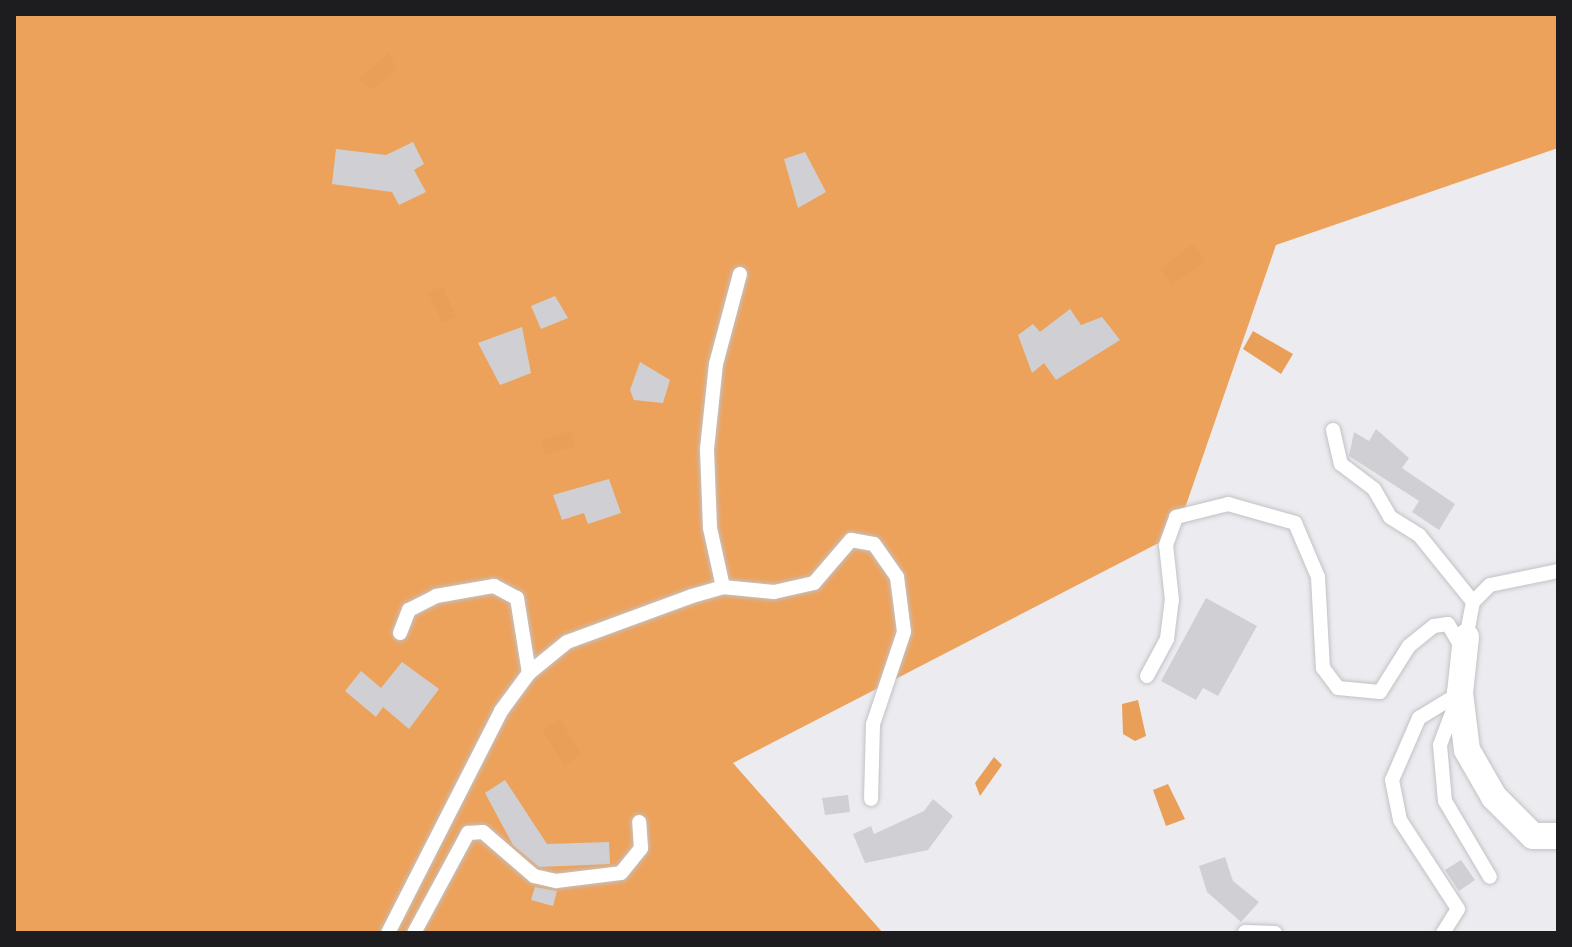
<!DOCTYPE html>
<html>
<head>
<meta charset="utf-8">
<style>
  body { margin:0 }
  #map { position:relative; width:1572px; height:947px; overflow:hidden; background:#ececf0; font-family:Helvetica,sans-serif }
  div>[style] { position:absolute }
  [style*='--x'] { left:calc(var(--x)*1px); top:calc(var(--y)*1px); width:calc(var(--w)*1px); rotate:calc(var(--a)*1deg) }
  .forest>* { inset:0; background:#eda25b }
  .water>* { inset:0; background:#ea9f58 }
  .building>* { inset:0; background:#d0d0d4 }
  .roads { filter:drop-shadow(0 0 2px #c2c2c6) drop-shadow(0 0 2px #c2c2c6) }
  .service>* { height:14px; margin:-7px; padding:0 7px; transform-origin:7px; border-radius:7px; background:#fff }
  .minor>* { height:26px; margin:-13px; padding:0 13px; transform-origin:13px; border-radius:13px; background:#fff }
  span { translate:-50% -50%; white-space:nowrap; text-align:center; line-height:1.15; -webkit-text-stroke:7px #ececf0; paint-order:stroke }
  .frame { position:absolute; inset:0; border:16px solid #1d1d1f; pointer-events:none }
</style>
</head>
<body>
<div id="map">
  <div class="forest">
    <i style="clip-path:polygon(14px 14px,1558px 14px,1558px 148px,1276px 245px,1176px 534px,733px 763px,883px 933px,14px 933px)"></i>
  </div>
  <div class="water">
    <i style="clip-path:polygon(389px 53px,397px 70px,372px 90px,358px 79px)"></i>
    <i style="clip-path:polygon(1193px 244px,1206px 261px,1172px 285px,1160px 269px)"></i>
    <i style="clip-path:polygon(443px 286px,456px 317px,442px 323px,428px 292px)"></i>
    <i style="clip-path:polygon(1253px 331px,1293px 354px,1281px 374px,1243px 349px)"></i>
    <i style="clip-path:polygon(571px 431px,575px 446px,545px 455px,541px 440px)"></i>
    <i style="clip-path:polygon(1138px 700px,1146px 736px,1135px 741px,1123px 734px,1122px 704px)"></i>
    <i style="clip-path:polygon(560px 719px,582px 755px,564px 766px,542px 730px)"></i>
    <i style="clip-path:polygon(994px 757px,1002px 765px,980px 796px,975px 783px)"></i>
    <i style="clip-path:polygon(1168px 784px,1185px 819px,1166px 826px,1153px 790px)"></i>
  </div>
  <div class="building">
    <i style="clip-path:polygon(413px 142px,424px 164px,414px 170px,426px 192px,399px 205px,392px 192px,332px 184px,336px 149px,386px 155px)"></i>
    <i style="clip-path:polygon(805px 152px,826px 192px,798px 208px,784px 159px)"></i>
    <i style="clip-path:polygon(555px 296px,568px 318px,541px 329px,531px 306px)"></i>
    <i style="clip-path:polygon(1070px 309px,1081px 325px,1102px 317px,1120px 340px,1056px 380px,1044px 363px,1032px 373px,1018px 335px,1033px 324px,1040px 332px)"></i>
    <i style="clip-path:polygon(522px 327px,531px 373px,500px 385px,478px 343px)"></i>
    <i style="clip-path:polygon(640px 362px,670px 380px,663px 403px,634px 400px,630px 390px)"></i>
    <i style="clip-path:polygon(1376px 429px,1409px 458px,1402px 468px,1455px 504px,1439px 530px,1412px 512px,1419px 501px,1349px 456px,1354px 432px,1369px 441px)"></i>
    <i style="clip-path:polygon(609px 479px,621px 513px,588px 524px,584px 513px,562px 520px,553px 495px)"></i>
    <i style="clip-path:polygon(1206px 598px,1257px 626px,1218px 696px,1203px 688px,1196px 700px,1161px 681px)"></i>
    <i style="clip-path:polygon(402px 662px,439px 689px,409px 729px,383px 707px,376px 717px,345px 691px,361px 671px,381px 688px)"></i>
    <i style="clip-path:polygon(505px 780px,547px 844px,609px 842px,610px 864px,539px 867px,513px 845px,485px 793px)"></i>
    <i style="clip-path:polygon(848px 795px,850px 812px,825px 815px,822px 798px)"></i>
    <i style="clip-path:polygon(933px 799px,953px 816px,928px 850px,865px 863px,853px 834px,871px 826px,874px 834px,924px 811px)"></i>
    <i style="clip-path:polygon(1225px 857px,1233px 881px,1259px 902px,1241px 922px,1207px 892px,1199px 866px)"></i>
    <i style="clip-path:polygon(1461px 860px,1475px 880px,1459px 891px,1445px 870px)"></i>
    <i style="clip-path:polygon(535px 887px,557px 891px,553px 906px,531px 900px)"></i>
  </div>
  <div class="roads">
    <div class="service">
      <i style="--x:1333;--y:430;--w:35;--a:77"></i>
      <i style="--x:1341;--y:464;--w:41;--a:37.1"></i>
      <i style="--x:1374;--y:489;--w:32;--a:60"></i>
      <i style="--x:1390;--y:517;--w:34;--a:32"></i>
      <i style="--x:1419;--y:535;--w:86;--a:51.1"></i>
      <i style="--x:1473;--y:602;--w:36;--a:101"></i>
      <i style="--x:723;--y:587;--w:60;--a:-102.4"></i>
      <i style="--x:710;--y:528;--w:79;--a:-92.2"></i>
      <i style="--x:707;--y:449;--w:85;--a:-84"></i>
      <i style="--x:716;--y:364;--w:93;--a:-75.1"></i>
      <i style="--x:1473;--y:602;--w:24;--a:-45"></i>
      <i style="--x:1490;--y:585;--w:69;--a:-11.6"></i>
      <i style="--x:400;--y:633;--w:25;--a:-69"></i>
      <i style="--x:409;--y:610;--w:30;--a:-27"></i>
      <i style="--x:436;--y:596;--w:59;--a:-9.8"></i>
      <i style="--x:494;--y:586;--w:26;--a:28"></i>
      <i style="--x:517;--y:598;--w:76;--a:80.9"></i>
      <i style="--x:1147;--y:676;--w:42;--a:-61.6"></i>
      <i style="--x:1167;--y:639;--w:39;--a:-83"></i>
      <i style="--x:1172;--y:600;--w:55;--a:-96.2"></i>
      <i style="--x:1166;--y:545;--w:30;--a:-70"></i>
      <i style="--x:1176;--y:517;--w:54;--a:-14"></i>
      <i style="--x:1228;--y:504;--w:70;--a:15.8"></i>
      <i style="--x:1295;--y:523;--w:59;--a:66.9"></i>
      <i style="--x:1318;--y:577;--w:91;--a:86.9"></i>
      <i style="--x:1323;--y:668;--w:25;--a:53"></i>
      <i style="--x:1338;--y:688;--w:42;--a:5.4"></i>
      <i style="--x:1380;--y:692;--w:54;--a:-57.8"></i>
      <i style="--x:1409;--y:646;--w:32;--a:-39"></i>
      <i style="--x:1434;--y:626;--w:14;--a:-8"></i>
      <i style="--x:1448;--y:624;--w:30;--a:60"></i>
      <i style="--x:1458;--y:697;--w:51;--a:110.6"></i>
      <i style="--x:1440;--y:745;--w:56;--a:84.9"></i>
      <i style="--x:1445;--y:801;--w:88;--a:59.4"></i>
      <i style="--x:1245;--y:932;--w:30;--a:2"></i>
      <i style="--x:388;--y:933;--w:249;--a:-63"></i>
      <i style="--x:501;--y:711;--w:47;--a:-53.6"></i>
      <i style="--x:529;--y:673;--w:49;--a:-39.2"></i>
      <i style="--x:567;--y:642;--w:133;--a:-20.2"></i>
      <i style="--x:692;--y:596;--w:32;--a:-16"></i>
      <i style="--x:723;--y:587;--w:51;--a:5.6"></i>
      <i style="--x:774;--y:592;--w:41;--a:-12.7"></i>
      <i style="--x:814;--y:583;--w:57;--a:-49.3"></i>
      <i style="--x:851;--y:540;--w:23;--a:10"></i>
      <i style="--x:874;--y:544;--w:40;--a:55.1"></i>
      <i style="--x:897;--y:577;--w:55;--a:82.7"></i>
      <i style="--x:904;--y:632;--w:97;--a:108.6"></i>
      <i style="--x:873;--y:724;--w:75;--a:91.5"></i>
      <i style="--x:414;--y:933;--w:114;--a:-61.6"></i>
      <i style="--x:468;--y:833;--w:15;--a:-4"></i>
      <i style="--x:483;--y:832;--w:67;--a:40.8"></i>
      <i style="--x:534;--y:876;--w:23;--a:13"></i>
      <i style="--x:556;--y:881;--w:65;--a:-7"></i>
      <i style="--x:621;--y:873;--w:32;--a:-51"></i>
      <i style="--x:641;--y:848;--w:26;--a:-94"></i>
      <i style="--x:1443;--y:933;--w:28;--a:-58"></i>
      <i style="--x:1458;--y:909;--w:106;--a:-123.1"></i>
      <i style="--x:1400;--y:820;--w:41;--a:-101.3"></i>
      <i style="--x:1392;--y:780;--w:68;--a:-66.5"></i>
      <i style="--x:1419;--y:718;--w:48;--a:-31.4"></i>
    </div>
    <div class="minor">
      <i style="--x:1466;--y:637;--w:56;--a:96.1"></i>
      <i style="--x:1460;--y:693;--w:57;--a:83"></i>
      <i style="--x:1467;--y:750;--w:54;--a:60.1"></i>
      <i style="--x:1494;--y:797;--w:55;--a:45"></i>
      <i style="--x:1533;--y:836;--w:25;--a:0"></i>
    </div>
  </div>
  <div class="frame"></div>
</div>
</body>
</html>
